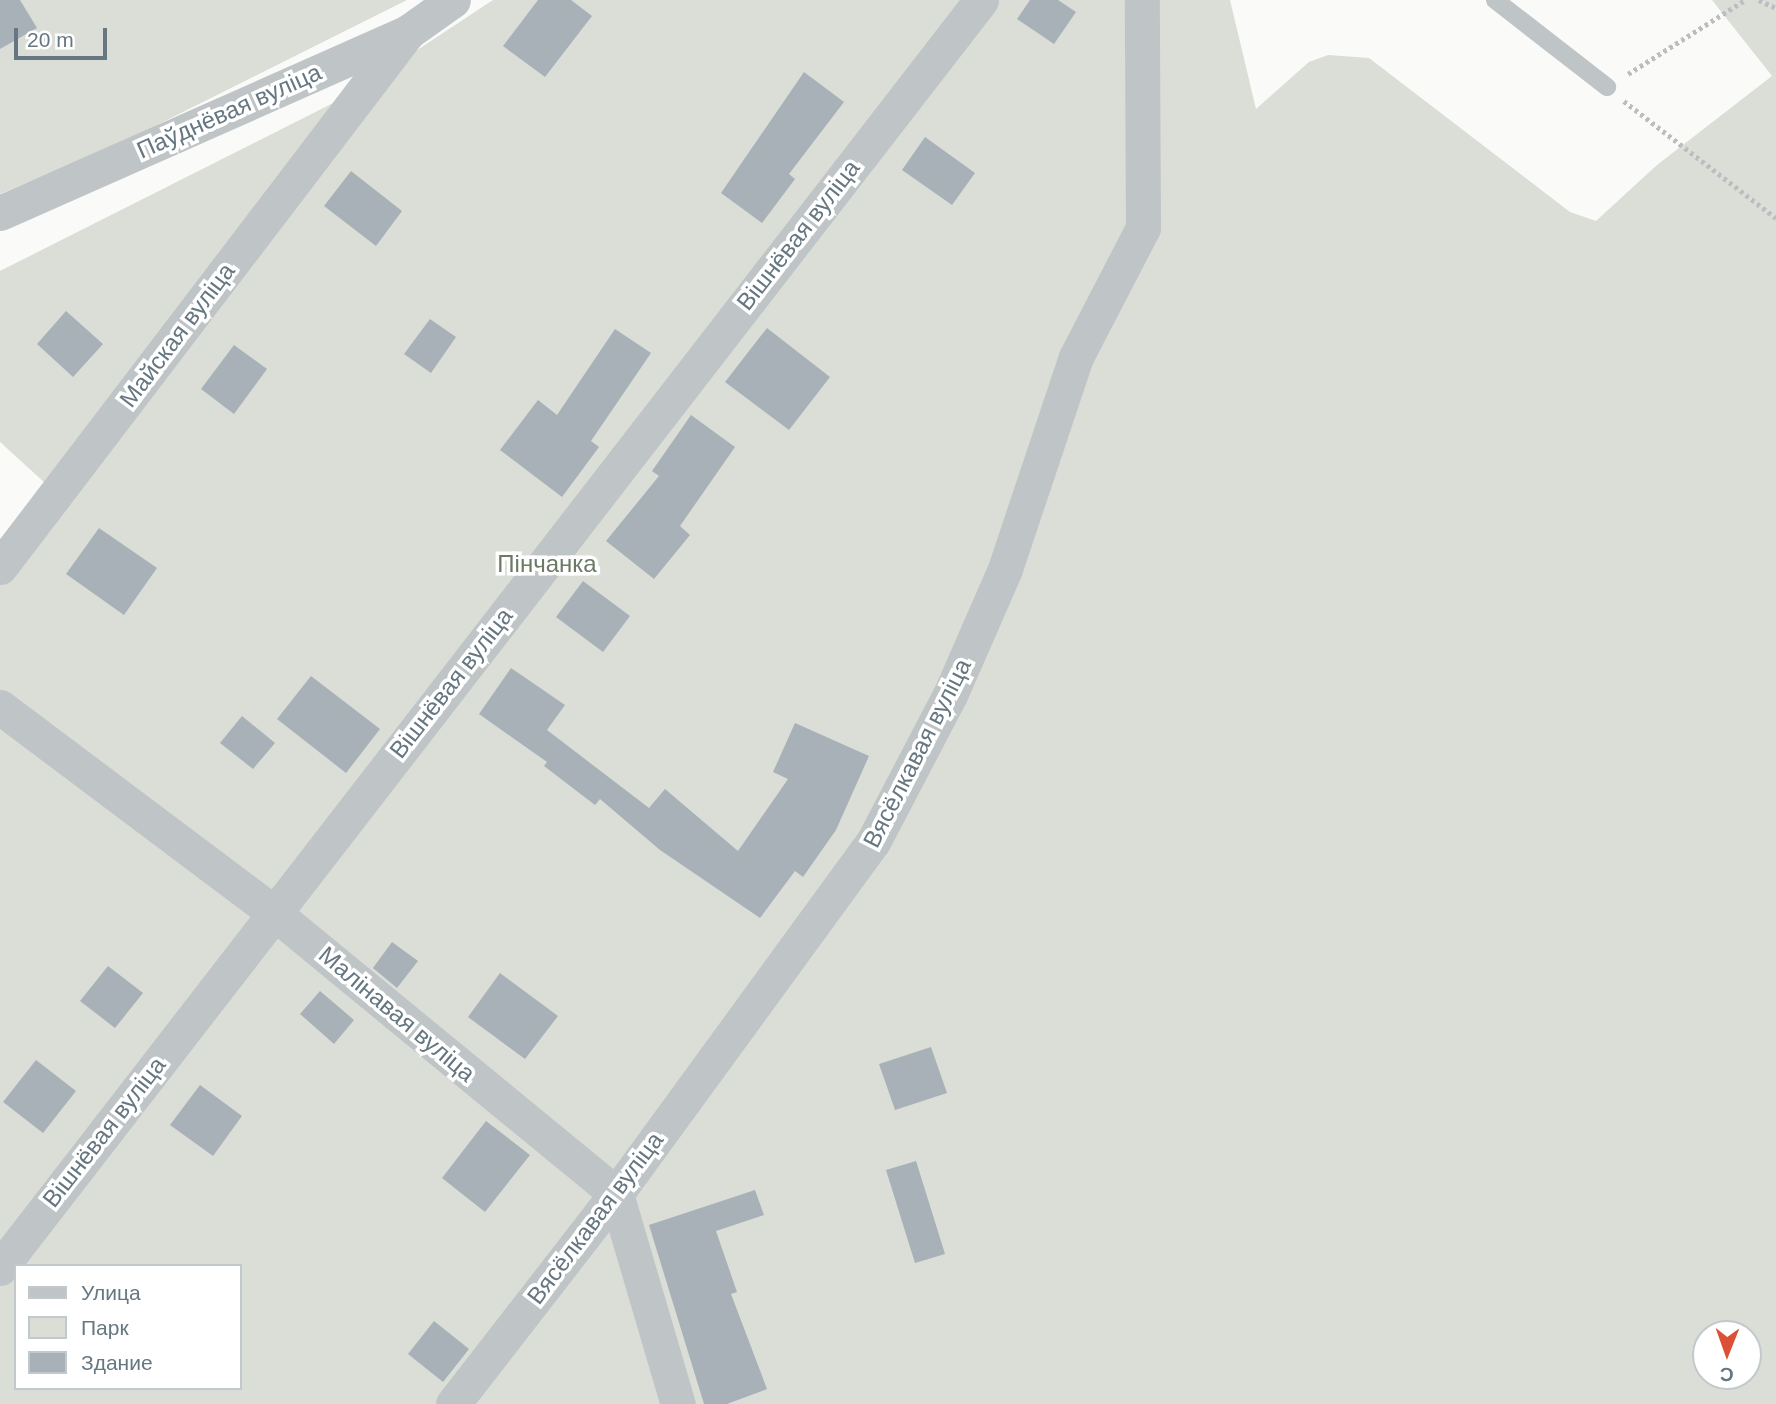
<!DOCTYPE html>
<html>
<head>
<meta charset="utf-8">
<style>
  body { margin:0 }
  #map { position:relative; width:1776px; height:1404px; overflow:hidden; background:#fafaf8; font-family:Arial,sans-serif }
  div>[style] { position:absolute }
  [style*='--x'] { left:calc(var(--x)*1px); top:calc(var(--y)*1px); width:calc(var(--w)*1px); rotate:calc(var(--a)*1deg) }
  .green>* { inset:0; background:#daded7 }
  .building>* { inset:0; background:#a8b1b7 }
  .path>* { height:4.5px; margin-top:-2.25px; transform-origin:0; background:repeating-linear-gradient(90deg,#babec0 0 3.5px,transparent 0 7px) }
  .service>* { height:18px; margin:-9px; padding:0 9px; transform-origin:9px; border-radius:9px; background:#bfc4c7 }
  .minor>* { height:35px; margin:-17.5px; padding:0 17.5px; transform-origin:17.5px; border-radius:17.5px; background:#bfc4c7 }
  span { translate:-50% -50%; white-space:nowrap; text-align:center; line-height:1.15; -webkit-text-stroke:7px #fff; paint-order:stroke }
  .street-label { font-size:24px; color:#667781 }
  .park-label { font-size:24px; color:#6a7a65 }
  .legend { position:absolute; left:14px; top:1264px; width:228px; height:126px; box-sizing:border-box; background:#fff; border:2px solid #c2c9cd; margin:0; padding:9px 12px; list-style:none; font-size:21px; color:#667781 }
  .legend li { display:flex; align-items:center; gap:14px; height:35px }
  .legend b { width:35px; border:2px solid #c2c9cd }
  .north { position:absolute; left:1692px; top:1320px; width:70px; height:70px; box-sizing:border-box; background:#fff; border:2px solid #c2c9cd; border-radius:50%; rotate:181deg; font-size:19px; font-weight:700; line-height:28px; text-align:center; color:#667781 }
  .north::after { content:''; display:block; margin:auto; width:24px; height:32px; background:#dc5136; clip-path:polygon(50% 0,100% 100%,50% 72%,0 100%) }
  .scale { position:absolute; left:14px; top:28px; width:93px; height:32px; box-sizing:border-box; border:4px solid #667781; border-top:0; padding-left:9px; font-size:21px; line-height:24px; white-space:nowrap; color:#667781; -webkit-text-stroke:5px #fff; paint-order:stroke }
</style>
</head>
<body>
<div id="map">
  <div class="green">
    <i style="clip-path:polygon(0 0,407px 0,131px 138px,0 194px)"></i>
    <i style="clip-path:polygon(evenodd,493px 0,1230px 0,1256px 109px,1309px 62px,1328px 55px,1369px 58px,1570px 212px,1596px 221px,1657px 165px,1772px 76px,1712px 0,1776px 0,1776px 1404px,0 1404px,0 541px,45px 483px,0 442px,0 271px,349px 95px,493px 0,16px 1266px,240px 1266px,240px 1388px,16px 1388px,16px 1266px,493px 0,1706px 1334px,1748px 1334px,1748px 1376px,1706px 1376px,1706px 1334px)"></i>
  </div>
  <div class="building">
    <i style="clip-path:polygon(0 0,20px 0,37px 28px,0 49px)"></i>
    <i style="clip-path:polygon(538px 0,571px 0,592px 16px,545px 77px,503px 46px)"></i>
    <i style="clip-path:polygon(1030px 0,1058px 0,1076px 12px,1054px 44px,1017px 19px)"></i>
    <i style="clip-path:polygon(804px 72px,844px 102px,789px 174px,795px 179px,762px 223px,721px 193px)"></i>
    <i style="clip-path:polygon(925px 137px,975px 173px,952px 205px,902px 170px)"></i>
    <i style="clip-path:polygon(351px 171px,402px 211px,376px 246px,324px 206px)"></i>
    <i style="clip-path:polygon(66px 311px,103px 344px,73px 377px,37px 344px)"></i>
    <i style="clip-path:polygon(430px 319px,456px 337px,431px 373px,404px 354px)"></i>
    <i style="clip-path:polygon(767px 328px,830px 377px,789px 430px,725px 382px)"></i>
    <i style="clip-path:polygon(615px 329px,651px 353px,591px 441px,599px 447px,562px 497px,500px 450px,538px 400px,557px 415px)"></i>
    <i style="clip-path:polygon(234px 345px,267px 369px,234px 414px,201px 389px)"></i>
    <i style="clip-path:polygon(691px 415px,735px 447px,680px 526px,690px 535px,654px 579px,606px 541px,659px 476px,652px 471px)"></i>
    <i style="clip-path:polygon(99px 528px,157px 568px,124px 615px,66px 574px)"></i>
    <i style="clip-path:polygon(583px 581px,630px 616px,603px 652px,556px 617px)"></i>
    <i style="clip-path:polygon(511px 668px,565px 705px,547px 730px,649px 808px,665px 789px,738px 851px,788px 779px,773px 772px,795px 723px,869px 756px,836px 830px,803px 877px,795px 871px,760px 918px,660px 850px,600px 799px,595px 805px,544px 766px,547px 762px,479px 714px)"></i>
    <i style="clip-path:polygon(311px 676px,380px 729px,346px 773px,277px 719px)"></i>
    <i style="clip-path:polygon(242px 716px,275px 743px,253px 769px,220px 743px)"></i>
    <i style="clip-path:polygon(392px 942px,418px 961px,397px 988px,373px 968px)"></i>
    <i style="clip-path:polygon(108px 966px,143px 993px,115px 1028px,80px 1001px)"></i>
    <i style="clip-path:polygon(500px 973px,558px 1016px,525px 1059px,468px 1017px)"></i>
    <i style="clip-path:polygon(320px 991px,354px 1020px,334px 1044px,300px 1014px)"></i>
    <i style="clip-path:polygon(931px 1047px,947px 1093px,895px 1110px,879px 1064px)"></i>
    <i style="clip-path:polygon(36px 1060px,76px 1091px,43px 1133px,3px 1102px)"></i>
    <i style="clip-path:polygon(200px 1085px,242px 1116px,213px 1156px,170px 1125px)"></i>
    <i style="clip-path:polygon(486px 1121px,530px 1155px,485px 1212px,442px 1178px)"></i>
    <i style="clip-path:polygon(916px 1161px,945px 1254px,915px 1263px,886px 1170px)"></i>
    <i style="clip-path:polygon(755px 1190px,764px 1215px,716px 1231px,737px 1292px,731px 1294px,767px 1389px,727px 1404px,704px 1404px,649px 1225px)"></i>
    <i style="clip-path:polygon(434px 1321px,469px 1349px,443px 1382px,408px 1354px)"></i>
  </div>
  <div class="path">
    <i style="--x:1759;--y:0;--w:19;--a:25"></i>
    <i style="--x:1628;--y:74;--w:138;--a:-32.3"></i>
    <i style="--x:1624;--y:101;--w:192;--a:37.6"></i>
  </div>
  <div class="service">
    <i style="--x:1495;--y:0;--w:142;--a:37.8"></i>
  </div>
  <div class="minor">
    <i style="--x:0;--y:213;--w:446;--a:-23.9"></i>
    <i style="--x:408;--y:32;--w:55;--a:-35.4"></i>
    <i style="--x:0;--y:567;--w:673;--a:-52.67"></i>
    <i style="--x:0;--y:707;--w:341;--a:36.9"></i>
    <i style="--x:273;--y:912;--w:444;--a:39.4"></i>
    <i style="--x:616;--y:1194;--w:219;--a:73.6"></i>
    <i style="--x:0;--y:1268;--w:1603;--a:-52.27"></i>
    <i style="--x:453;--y:1404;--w:266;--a:-52.2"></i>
    <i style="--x:616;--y:1194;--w:436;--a:-53.9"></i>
    <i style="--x:873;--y:842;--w:166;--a:-62.4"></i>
    <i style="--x:950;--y:695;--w:137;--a:-66.4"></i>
    <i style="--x:1005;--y:569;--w:224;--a:-71.5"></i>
    <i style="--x:1076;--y:357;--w:145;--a:-62.6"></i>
    <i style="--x:1143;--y:228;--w:228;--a:-90.3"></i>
  </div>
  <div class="street-label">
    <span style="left:229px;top:111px;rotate:-24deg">Паўднёвая вуліца</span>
    <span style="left:798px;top:235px;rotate:-52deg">Вішнёвая вуліца</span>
    <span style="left:177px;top:335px;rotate:-53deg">Майская вуліца</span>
    <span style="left:451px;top:683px;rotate:-52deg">Вішнёвая вуліца</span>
    <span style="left:917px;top:753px;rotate:-63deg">Вясёлкавая вуліца</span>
    <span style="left:397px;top:1014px;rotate:40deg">Малінавая вуліца</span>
    <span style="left:104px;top:1132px;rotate:-52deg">Вішнёвая вуліца</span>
    <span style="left:595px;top:1218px;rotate:-53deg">Вясёлкавая вуліца</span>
  </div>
  <div class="park-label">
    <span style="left:547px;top:564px">Пінчанка</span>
  </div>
  <ul class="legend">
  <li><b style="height:9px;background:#bfc4c7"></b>Улица</li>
  <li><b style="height:19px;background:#daded7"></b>Парк</li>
  <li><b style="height:19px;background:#a8b1b7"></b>Здание</li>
  </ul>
  <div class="north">С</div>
  <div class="scale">20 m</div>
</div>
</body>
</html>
